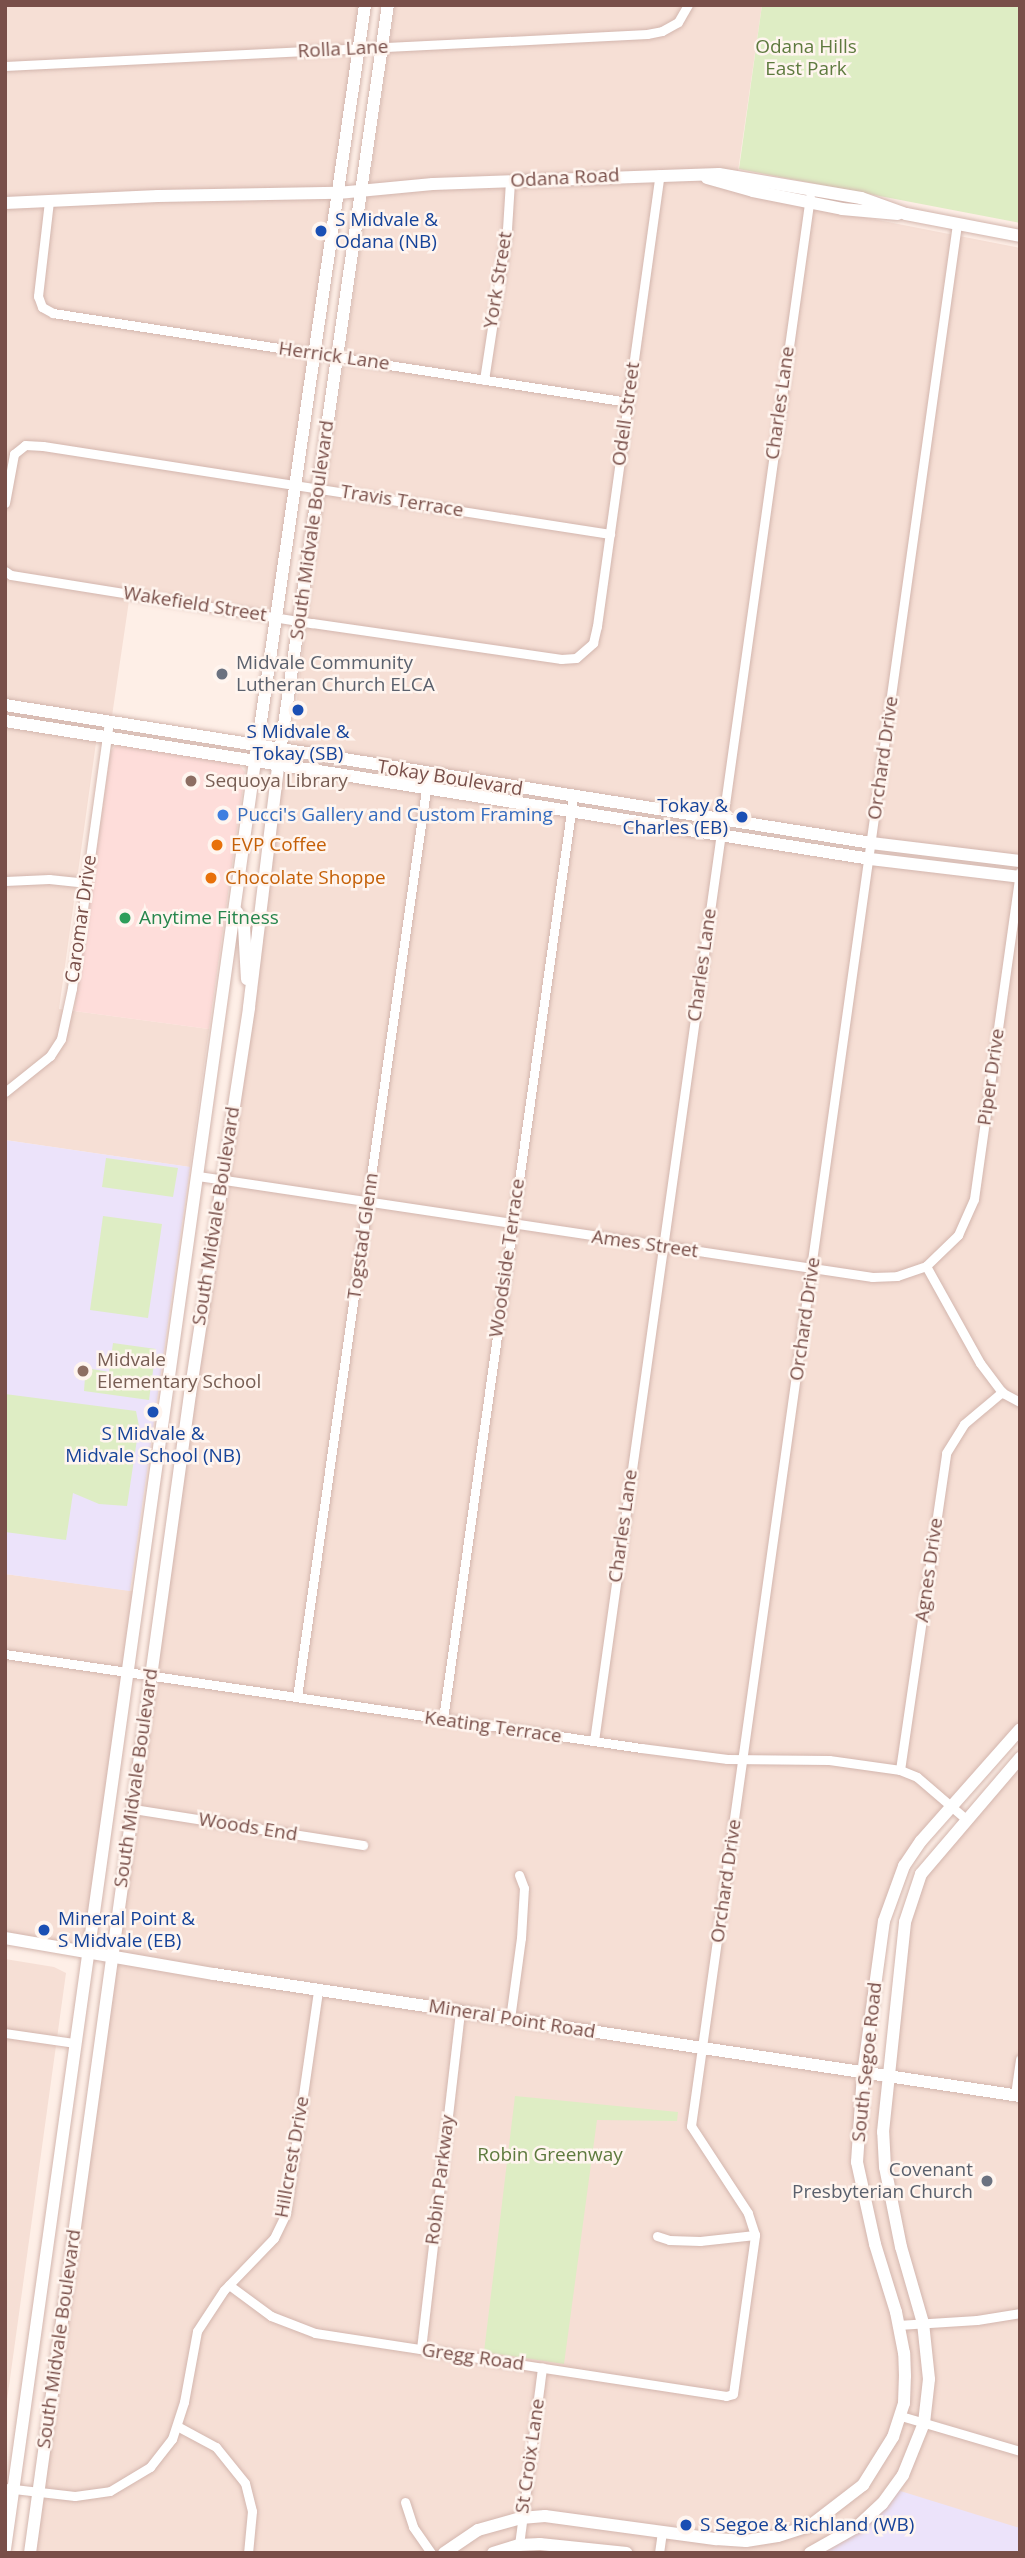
<!DOCTYPE html>
<html>
<head>
<meta charset="utf-8">
<style>
  body { margin:0 }
  #map { position:relative; width:1025px; height:2558px; overflow:hidden; background:#feefe7; font-family:"Open Sans",sans-serif }
  div>[style] { position:absolute }
  [style*='--x'] { left:calc(var(--x)*1px); top:calc(var(--y)*1px); width:calc(var(--w)*1px); rotate:calc(var(--a)*1deg) }
  .residential>* { inset:0; background:#f6dfd5 }
  .commercial>* { inset:0; background:#feddda }
  .education>* { inset:0; background:#ece3fa }
  .green>* { inset:0; background:#deedc4 }
  .roads { filter:drop-shadow(0 0 2px #d3b6ae) drop-shadow(0 0 2px #d3b6ae) }
  .street>* { height:9px; margin:-4.5px; padding:0 4.5px; transform-origin:4.5px; border-radius:4.5px; background:#fff }
  .secondary>* { height:12px; margin:-6px; padding:0 6px; transform-origin:6px; border-radius:6px; background:#fff }
  .dots>* { width:19px; height:19px; translate:-50% -50%; box-sizing:border-box; border:4px solid #fff5ef; border-radius:50% }
  span { translate:-50% -50%; white-space:nowrap; text-align:center; line-height:1.15; -webkit-text-stroke:5px #fff5ef; paint-order:stroke }
  .park-label { font-size:19px; color:#5e7a3e }
  .street-label { font-size:19px; color:#794f49 }
  .transit-label { font-size:19px; color:#164399 }
  .left { translate:0 -50%; text-align:left }
  .right { translate:-100% -50%; text-align:right }
  .worship-label { font-size:19px; color:#5b616d }
  .education-label { font-size:19px; color:#785e54 }
  .shop-label { font-size:19px; color:#366cbe }
  .food-label { font-size:19px; color:#c56008 }
  .leisure-label { font-size:19px; color:#27864d }
  .frame { position:absolute; inset:0; border:7px solid #794f49; pointer-events:none }
</style>
</head>
<body>
<div id="map">
  <div class="residential">
    <i style="clip-path:polygon(5px 5px,365px 5px,278px 617px,130px 594px,112px 716px,100px 714px,59px 1009px,209px 1029px,190px 1167px,5px 1140px)"></i>
    <i style="clip-path:polygon(395px 5px,762px 5px,735px 192px,1020px 248px,1020px 855px,809px 829px,297px 747px,292px 742px,303px 648px)"></i>
    <i style="clip-path:polygon(278px 766px,1020px 877px,1020px 1729px,921px 1841px,892px 1893px,863px 2073px,888px 2077px,905px 1922px,921px 1874px,1020px 1758px,1020px 2553px,30px 2553px)"></i>
    <i style="clip-path:polygon(5px 1574px,140px 1592px,89px 1953px,5px 1938px)"></i>
    <i style="clip-path:polygon(5px 1959px,54px 1967px,66px 1973px,5px 2415px)"></i>
  </div>
  <div class="commercial">
    <i style="clip-path:polygon(117px 744px,238px 764px,245px 772px,209px 1029px,74px 1011px,109px 761px,111px 751px)"></i>
  </div>
  <div class="education">
    <i style="clip-path:polygon(5px 1140px,190px 1167px,130px 1591px,5px 1574px)"></i>
    <i style="clip-path:polygon(894px 2489px,1020px 2528px,1020px 2553px,810px 2553px,831px 2544px)"></i>
  </div>
  <div class="green">
    <i style="clip-path:polygon(762px 5px,1020px 5px,1020px 223px,739px 169px)"></i>
    <i style="clip-path:polygon(106px 1158px,178px 1168px,173px 1197px,102px 1187px)"></i>
    <i style="clip-path:polygon(103px 1216px,162px 1224px,148px 1318px,90px 1310px)"></i>
    <i style="clip-path:polygon(113px 1343px,156px 1349px,149px 1400px,84px 1391px,85px 1377px,92px 1369px,109px 1372px)"></i>
    <i style="clip-path:polygon(5px 1394px,136px 1411px,139px 1426px,127px 1506px,99px 1504px,73px 1493px,66px 1540px,5px 1532px)"></i>
    <i style="clip-path:polygon(515px 2096px,678px 2112px,677px 2121px,597px 2120px,564px 2364px,484px 2352px)"></i>
  </div>
  <div class="roads">
    <div class="street">
      <i style="--x:5;--y:66;--w:643;--a:-2.85"></i>
      <i style="--x:647;--y:34;--w:15;--a:-11"></i>
      <i style="--x:662;--y:31;--w:18;--a:-29"></i>
      <i style="--x:678;--y:22;--w:20;--a:-60"></i>
      <i style="--x:49;--y:201;--w:96;--a:96.6"></i>
      <i style="--x:38;--y:296;--w:12;--a:70"></i>
      <i style="--x:42;--y:307;--w:13;--a:29"></i>
      <i style="--x:53;--y:313;--w:582;--a:8.8"></i>
      <i style="--x:484;--y:380;--w:153;--a:-81.3"></i>
      <i style="--x:507;--y:229;--w:48;--a:-86.4"></i>
      <i style="--x:5;--y:503;--w:50;--a:-79.6"></i>
      <i style="--x:14;--y:454;--w:14;--a:-39"></i>
      <i style="--x:25;--y:445;--w:18;--a:3"></i>
      <i style="--x:43;--y:446;--w:574;--a:8.82"></i>
      <i style="--x:5;--y:571;--w:7;--a:34"></i>
      <i style="--x:11;--y:575;--w:305;--a:9.1"></i>
      <i style="--x:312;--y:623;--w:252;--a:8.2"></i>
      <i style="--x:561;--y:659;--w:15;--a:-4"></i>
      <i style="--x:576;--y:658;--w:23;--a:-41"></i>
      <i style="--x:593;--y:643;--w:17;--a:-77"></i>
      <i style="--x:597;--y:626;--w:456;--a:-82.1"></i>
      <i style="--x:5;--y:881;--w:44;--a:-2.6"></i>
      <i style="--x:49;--y:879;--w:36;--a:6"></i>
      <i style="--x:5;--y:1092;--w:58;--a:-38.7"></i>
      <i style="--x:50;--y:1056;--w:20;--a:-57"></i>
      <i style="--x:61;--y:1039;--w:52;--a:-77.8"></i>
      <i style="--x:72;--y:988;--w:270;--a:-82.1"></i>
      <i style="--x:198;--y:1176;--w:682;--a:8.52"></i>
      <i style="--x:872;--y:1277;--w:25;--a:-2"></i>
      <i style="--x:897;--y:1276;--w:31;--a:-19"></i>
      <i style="--x:926;--y:1266;--w:111;--a:60.9"></i>
      <i style="--x:980;--y:1363;--w:38;--a:53"></i>
      <i style="--x:1003;--y:1393;--w:19;--a:28"></i>
      <i style="--x:926;--y:1266;--w:45;--a:-44.1"></i>
      <i style="--x:958;--y:1235;--w:39;--a:-66"></i>
      <i style="--x:974;--y:1199;--w:330;--a:-82"></i>
      <i style="--x:5;--y:1654;--w:643;--a:8.41"></i>
      <i style="--x:641;--y:1748;--w:87;--a:7.3"></i>
      <i style="--x:727;--y:1759;--w:102;--a:0.6"></i>
      <i style="--x:829;--y:1760;--w:72;--a:8"></i>
      <i style="--x:900;--y:1770;--w:18;--a:22"></i>
      <i style="--x:917;--y:1777;--w:65;--a:40.6"></i>
      <i style="--x:297;--y:1697;--w:931;--a:-81.91"></i>
      <i style="--x:443;--y:1719;--w:931;--a:-81.97"></i>
      <i style="--x:594;--y:1741;--w:1559;--a:-82.04"></i>
      <i style="--x:900;--y:1770;--w:320;--a:-81.7"></i>
      <i style="--x:946;--y:1453;--w:34;--a:-58"></i>
      <i style="--x:964;--y:1424;--w:50;--a:-40.1"></i>
      <i style="--x:133;--y:1809;--w:233;--a:8.9"></i>
      <i style="--x:510;--y:2019;--w:82;--a:-82.3"></i>
      <i style="--x:521;--y:1938;--w:50;--a:-86.6"></i>
      <i style="--x:524;--y:1888;--w:14;--a:-111"></i>
      <i style="--x:5;--y:2033;--w:70;--a:8.2"></i>
      <i style="--x:1015;--y:2095;--w:36;--a:-82"></i>
      <i style="--x:657;--y:2236;--w:13;--a:18"></i>
      <i style="--x:669;--y:2240;--w:31;--a:2"></i>
      <i style="--x:700;--y:2241;--w:55;--a:-6.2"></i>
      <i style="--x:229;--y:2285;--w:52;--a:36.4"></i>
      <i style="--x:271;--y:2316;--w:47;--a:21.1"></i>
      <i style="--x:315;--y:2333;--w:416;--a:8.7"></i>
      <i style="--x:726;--y:2396;--w:7;--a:-16"></i>
      <i style="--x:733;--y:2394;--w:161;--a:-82.1"></i>
      <i style="--x:755;--y:2235;--w:23;--a:-108"></i>
      <i style="--x:748;--y:2213;--w:104;--a:-123.2"></i>
      <i style="--x:691;--y:2126;--w:1921;--a:-82.04"></i>
      <i style="--x:898;--y:2325;--w:79;--a:-3.6"></i>
      <i style="--x:977;--y:2320;--w:44;--a:-9.2"></i>
      <i style="--x:421;--y:2349;--w:340;--a:-83.4"></i>
      <i style="--x:901;--y:2416;--w:124;--a:16.4"></i>
      <i style="--x:177;--y:2426;--w:44;--a:28.3"></i>
      <i style="--x:216;--y:2447;--w:46;--a:51.1"></i>
      <i style="--x:245;--y:2483;--w:29;--a:76"></i>
      <i style="--x:252;--y:2511;--w:42;--a:95.4"></i>
      <i style="--x:5;--y:2488;--w:70;--a:6.5"></i>
      <i style="--x:75;--y:2496;--w:35;--a:-8"></i>
      <i style="--x:110;--y:2491;--w:47;--a:-31"></i>
      <i style="--x:150;--y:2467;--w:36;--a:-52"></i>
      <i style="--x:172;--y:2439;--w:39;--a:-72"></i>
      <i style="--x:184;--y:2402;--w:72;--a:-79.6"></i>
      <i style="--x:197;--y:2331;--w:49;--a:-56.6"></i>
      <i style="--x:224;--y:2290;--w:72;--a:-46.1"></i>
      <i style="--x:274;--y:2238;--w:28;--a:-64"></i>
      <i style="--x:286;--y:2213;--w:225;--a:-81.8"></i>
      <i style="--x:405;--y:2502;--w:26;--a:72"></i>
      <i style="--x:413;--y:2527;--w:32;--a:55"></i>
      <i style="--x:519;--y:2545;--w:179;--a:-82.6"></i>
      <i style="--x:659;--y:2553;--w:21;--a:-82"></i>
    </div>
    <div class="secondary">
      <i style="--x:707;--y:178;--w:48;--a:15.8"></i>
      <i style="--x:753;--y:191;--w:91;--a:11.4"></i>
      <i style="--x:842;--y:209;--w:56;--a:5.1"></i>
      <i style="--x:5;--y:203;--w:153;--a:-2.6"></i>
      <i style="--x:158;--y:196;--w:180;--a:-1"></i>
      <i style="--x:338;--y:193;--w:95;--a:-5.4"></i>
      <i style="--x:433;--y:184;--w:286;--a:-2"></i>
      <i style="--x:719;--y:174;--w:144;--a:9.6"></i>
      <i style="--x:861;--y:198;--w:48;--a:19.6"></i>
      <i style="--x:906;--y:214;--w:116;--a:10.9"></i>
      <i style="--x:5;--y:705;--w:877;--a:9.05"></i>
      <i style="--x:871;--y:843;--w:150;--a:6.9"></i>
      <i style="--x:5;--y:721;--w:876;--a:9.06"></i>
      <i style="--x:870;--y:859;--w:151;--a:6.8"></i>
      <i style="--x:237;--y:912;--w:16;--a:63"></i>
      <i style="--x:244;--y:926;--w:53;--a:86.8"></i>
      <i style="--x:5;--y:1938;--w:212;--a:9.8"></i>
      <i style="--x:214;--y:1974;--w:815;--a:8.61"></i>
      <i style="--x:5;--y:2549;--w:1804;--a:-82.04"></i>
      <i style="--x:255;--y:762;--w:765;--a:-81.73"></i>
      <i style="--x:30;--y:2553;--w:1170;--a:-82.14"></i>
      <i style="--x:190;--y:1394;--w:391;--a:-81.3"></i>
      <i style="--x:249;--y:1007;--w:243;--a:-83.1"></i>
      <i style="--x:278;--y:766;--w:769;--a:-81.78"></i>
      <i style="--x:444;--y:2553;--w:41;--a:-34.1"></i>
      <i style="--x:478;--y:2530;--w:45;--a:-15.6"></i>
      <i style="--x:521;--y:2518;--w:24;--a:-5"></i>
      <i style="--x:545;--y:2516;--w:173;--a:7.7"></i>
      <i style="--x:716;--y:2539;--w:30;--a:4"></i>
      <i style="--x:746;--y:2541;--w:32;--a:-9"></i>
      <i style="--x:778;--y:2536;--w:35;--a:-18"></i>
      <i style="--x:811;--y:2525;--w:66;--a:-37.6"></i>
      <i style="--x:863;--y:2485;--w:57;--a:-58"></i>
      <i style="--x:893;--y:2437;--w:36;--a:-72"></i>
      <i style="--x:904;--y:2403;--w:27;--a:-88"></i>
      <i style="--x:905;--y:2376;--w:23;--a:-92"></i>
      <i style="--x:904;--y:2353;--w:42;--a:-101"></i>
      <i style="--x:896;--y:2312;--w:71;--a:-107.2"></i>
      <i style="--x:875;--y:2244;--w:84;--a:-102.4"></i>
      <i style="--x:857;--y:2162;--w:88;--a:-86.1"></i>
      <i style="--x:863;--y:2074;--w:154;--a:-82.2"></i>
      <i style="--x:884;--y:1921;--w:59;--a:-70"></i>
      <i style="--x:904;--y:1866;--w:30;--a:-56"></i>
      <i style="--x:921;--y:1841;--w:149;--a:-48.5"></i>
      <i style="--x:493;--y:2553;--w:27;--a:-17"></i>
      <i style="--x:519;--y:2545;--w:21;--a:-3"></i>
      <i style="--x:540;--y:2544;--w:87;--a:5.9"></i>
      <i style="--x:810;--y:2553;--w:55;--a:-29.4"></i>
      <i style="--x:858;--y:2526;--w:33;--a:-43"></i>
      <i style="--x:882;--y:2504;--w:36;--a:-54"></i>
      <i style="--x:903;--y:2475;--w:56;--a:-68"></i>
      <i style="--x:924;--y:2423;--w:44;--a:-83.5"></i>
      <i style="--x:929;--y:2379;--w:56;--a:-96.1"></i>
      <i style="--x:923;--y:2323;--w:79;--a:-106.1"></i>
      <i style="--x:901;--y:2247;--w:82;--a:-101.3"></i>
      <i style="--x:885;--y:2167;--w:35;--a:-93"></i>
      <i style="--x:883;--y:2132;--w:211;--a:-84"></i>
      <i style="--x:905;--y:1922;--w:51;--a:-71.6"></i>
      <i style="--x:921;--y:1874;--w:153;--a:-49.5"></i>
    </div>
  </div>
  <div class="dots">
    <i style="left:321px;top:231px;background:#1a4fb4"></i>
    <i style="left:222px;top:674px;background:#6b7280"></i>
    <i style="left:298px;top:710px;background:#1a4fb4"></i>
    <i style="left:191px;top:781px;background:#8d6e63"></i>
    <i style="left:223px;top:815px;background:#3f7fe0"></i>
    <i style="left:742px;top:817px;background:#1a4fb4"></i>
    <i style="left:217px;top:845px;background:#e8710a"></i>
    <i style="left:211px;top:878px;background:#e8710a"></i>
    <i style="left:125px;top:918px;background:#2e9e5b"></i>
    <i style="left:83px;top:1371px;background:#8d6e63"></i>
    <i style="left:153px;top:1412px;background:#1a4fb4"></i>
    <i style="left:44px;top:1930px;background:#1a4fb4"></i>
    <i style="left:987px;top:2181px;background:#6b7280"></i>
    <i style="left:686px;top:2525px;background:#1a4fb4"></i>
  </div>
  <div class="park-label">
    <span style="left:806px;top:58px">Odana Hills<br>East Park</span>
    <span style="left:550px;top:2155px">Robin Greenway</span>
  </div>
  <div class="street-label">
    <span style="left:343px;top:49px;rotate:-3deg">Rolla Lane</span>
    <span style="left:565px;top:178px;rotate:-3deg">Odana Road</span>
    <span style="left:498px;top:280px;rotate:-81deg">York Street</span>
    <span style="left:334px;top:356px;rotate:8deg">Herrick Lane</span>
    <span style="left:780px;top:403px;rotate:-82deg">Charles Lane</span>
    <span style="left:626px;top:414px;rotate:-82deg">Odell Street</span>
    <span style="left:402px;top:501px;rotate:9deg">Travis Terrace</span>
    <span style="left:312px;top:530px;rotate:-82deg">South Midvale Boulevard</span>
    <span style="left:195px;top:604px;rotate:9deg">Wakefield Street</span>
    <span style="left:883px;top:758px;rotate:-82deg">Orchard Drive</span>
    <span style="left:450px;top:778px;rotate:9deg">Tokay Boulevard</span>
    <span style="left:81px;top:919px;rotate:-82deg">Caromar Drive</span>
    <span style="left:702px;top:965px;rotate:-82deg">Charles Lane</span>
    <span style="left:991px;top:1077px;rotate:-82deg">Piper Drive</span>
    <span style="left:216px;top:1216px;rotate:-81deg">South Midvale Boulevard</span>
    <span style="left:363px;top:1236px;rotate:-82deg">Togstad Glenn</span>
    <span style="left:645px;top:1244px;rotate:8deg">Ames Street</span>
    <span style="left:507px;top:1258px;rotate:-82deg">Woodside Terrace</span>
    <span style="left:805px;top:1319px;rotate:-82deg">Orchard Drive</span>
    <span style="left:623px;top:1526px;rotate:-82deg">Charles Lane</span>
    <span style="left:929px;top:1570px;rotate:-82deg">Agnes Drive</span>
    <span style="left:493px;top:1727px;rotate:8deg">Keating Terrace</span>
    <span style="left:136px;top:1778px;rotate:-82deg">South Midvale Boulevard</span>
    <span style="left:248px;top:1827px;rotate:9deg">Woods End</span>
    <span style="left:726px;top:1881px;rotate:-82deg">Orchard Drive</span>
    <span style="left:512px;top:2019px;rotate:9deg">Mineral Point Road</span>
    <span style="left:867px;top:2062px;rotate:-84deg">South Segoe Road</span>
    <span style="left:292px;top:2157px;rotate:-80deg">Hillcrest Drive</span>
    <span style="left:440px;top:2180px;rotate:-83deg">Robin Parkway</span>
    <span style="left:59px;top:2339px;rotate:-82deg">South Midvale Boulevard</span>
    <span style="left:473px;top:2357px;rotate:8deg">Gregg Road</span>
    <span style="left:530px;top:2456px;rotate:-82deg">St Croix Lane</span>
  </div>
  <div class="transit-label">
    <span class="left" style="left:335px;top:231px">S Midvale &amp;<br>Odana (NB)</span>
    <span style="left:298px;top:743px">S Midvale &amp;<br>Tokay (SB)</span>
    <span class="right" style="left:728px;top:817px">Tokay &amp;<br>Charles (EB)</span>
    <span style="left:153px;top:1445px">S Midvale &amp;<br>Midvale School (NB)</span>
    <span class="left" style="left:58px;top:1930px">Mineral Point &amp;<br>S Midvale (EB)</span>
    <span class="left" style="left:700px;top:2525px">S Segoe &amp; Richland (WB)</span>
  </div>
  <div class="worship-label">
    <span class="left" style="left:236px;top:674px">Midvale Community<br>Lutheran Church ELCA</span>
    <span class="right" style="left:973px;top:2181px">Covenant<br>Presbyterian Church</span>
  </div>
  <div class="education-label">
    <span class="left" style="left:205px;top:781px">Sequoya Library</span>
    <span class="left" style="left:97px;top:1371px">Midvale<br>Elementary School</span>
  </div>
  <div class="shop-label">
    <span class="left" style="left:237px;top:815px">Pucci's Gallery and Custom Framing</span>
  </div>
  <div class="food-label">
    <span class="left" style="left:231px;top:845px">EVP Coffee</span>
    <span class="left" style="left:225px;top:878px">Chocolate Shoppe</span>
  </div>
  <div class="leisure-label">
    <span class="left" style="left:139px;top:918px">Anytime Fitness</span>
  </div>
  <div class="frame"></div>
</div>
</body>
</html>
